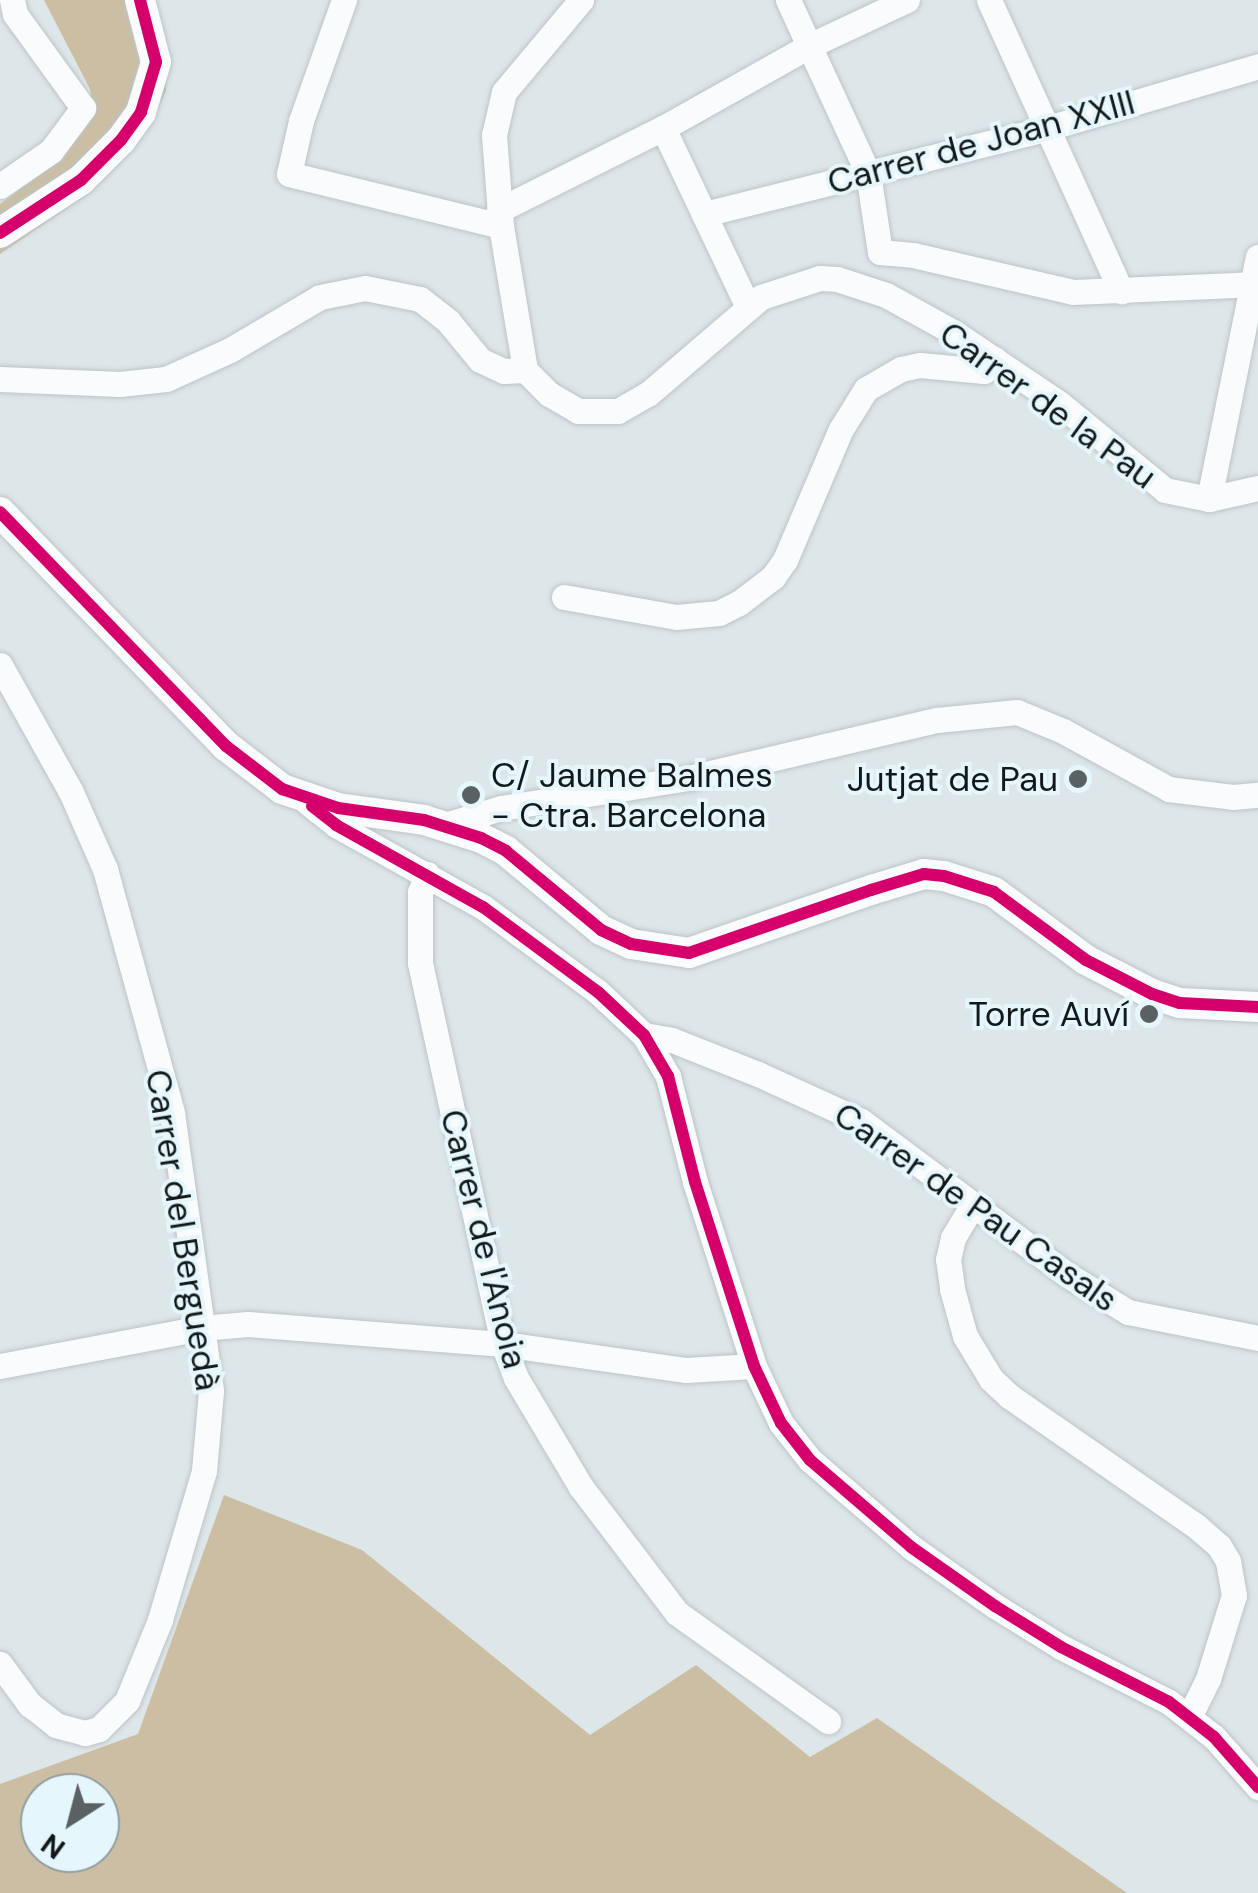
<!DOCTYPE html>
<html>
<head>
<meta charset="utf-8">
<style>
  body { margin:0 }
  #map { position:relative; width:1258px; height:1893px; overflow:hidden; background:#dde6e9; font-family:"DM Sans",sans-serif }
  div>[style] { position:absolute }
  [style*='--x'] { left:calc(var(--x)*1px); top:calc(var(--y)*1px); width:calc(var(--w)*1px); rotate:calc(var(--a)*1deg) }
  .forest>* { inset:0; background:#ccbea2 }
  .roads { filter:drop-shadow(0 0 2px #bcc4c6) drop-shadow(0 0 2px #bcc4c6) }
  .minor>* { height:25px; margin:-12.5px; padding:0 12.5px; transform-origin:12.5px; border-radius:12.5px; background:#fafbfc }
  .tertiary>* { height:30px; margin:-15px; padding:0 15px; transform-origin:15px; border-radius:15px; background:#fafbfc }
  .cycleway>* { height:12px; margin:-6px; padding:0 6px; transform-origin:6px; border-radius:6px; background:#d6006c }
  .dots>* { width:28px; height:28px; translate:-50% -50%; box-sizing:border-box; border:5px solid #e5f7fc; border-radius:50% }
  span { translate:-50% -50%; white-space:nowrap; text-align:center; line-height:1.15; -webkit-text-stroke:8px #e5f7fc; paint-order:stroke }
  .street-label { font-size:35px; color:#13191b }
  .poi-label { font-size:35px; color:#13191b }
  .left { translate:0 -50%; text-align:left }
  .right { translate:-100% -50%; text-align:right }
  .north { position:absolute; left:20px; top:1773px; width:100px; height:100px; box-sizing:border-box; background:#e5f7fc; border:2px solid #919ea2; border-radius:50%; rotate:216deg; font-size:28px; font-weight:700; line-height:40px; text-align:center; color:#13191b }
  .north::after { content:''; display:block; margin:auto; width:35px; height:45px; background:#5a6163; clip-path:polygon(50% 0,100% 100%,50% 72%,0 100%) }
</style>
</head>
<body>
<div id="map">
  <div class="forest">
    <i style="clip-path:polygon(44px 0,150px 0,166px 69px,166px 91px,149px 128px,92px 191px,0 254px,0 204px,62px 158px,94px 116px,90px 89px)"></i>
    <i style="clip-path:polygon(evenodd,224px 1495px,362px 1550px,590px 1735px,696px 1665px,810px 1757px,877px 1718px,1127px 1893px,0 1893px,0 1784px,138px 1734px,224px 1495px,100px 1793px,100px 1853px,40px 1853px,40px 1793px,100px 1793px)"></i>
  </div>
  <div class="roads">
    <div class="minor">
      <i style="--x:344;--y:0;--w:128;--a:109.6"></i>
      <i style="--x:301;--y:121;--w:54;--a:102.8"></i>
      <i style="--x:289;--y:174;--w:218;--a:13.8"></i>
      <i style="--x:581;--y:0;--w:120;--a:129.9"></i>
      <i style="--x:504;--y:92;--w:44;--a:103.1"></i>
      <i style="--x:494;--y:135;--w:91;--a:85.6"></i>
      <i style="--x:501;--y:226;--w:146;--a:80.5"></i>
      <i style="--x:525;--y:370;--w:34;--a:45"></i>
      <i style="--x:549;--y:394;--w:34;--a:30"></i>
      <i style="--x:578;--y:411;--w:40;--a:0"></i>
      <i style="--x:618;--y:411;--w:34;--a:-30"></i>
      <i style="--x:648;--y:394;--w:149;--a:-40.6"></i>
      <i style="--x:761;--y:297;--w:62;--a:-17.9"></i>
      <i style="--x:820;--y:278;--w:17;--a:3"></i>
      <i style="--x:837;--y:279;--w:52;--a:18.1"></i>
      <i style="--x:886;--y:295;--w:77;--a:28.9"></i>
      <i style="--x:953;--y:332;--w:129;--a:33.9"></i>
      <i style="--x:1060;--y:404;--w:136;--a:39.3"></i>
      <i style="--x:1165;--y:490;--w:45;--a:11.6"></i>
      <i style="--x:1209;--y:499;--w:50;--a:-12.7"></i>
      <i style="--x:788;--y:0;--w:191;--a:65.2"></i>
      <i style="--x:868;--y:173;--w:80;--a:81.4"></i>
      <i style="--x:989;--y:0;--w:320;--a:65.6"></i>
      <i style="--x:663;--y:128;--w:196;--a:64.6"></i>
      <i style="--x:0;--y:186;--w:62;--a:-34.5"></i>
      <i style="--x:51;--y:151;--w:54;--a:-53.3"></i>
      <i style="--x:83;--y:108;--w:116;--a:-125.9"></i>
      <i style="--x:15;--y:14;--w:14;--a:-102"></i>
      <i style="--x:499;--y:210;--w:183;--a:-26.6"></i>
      <i style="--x:663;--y:128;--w:170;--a:-29.3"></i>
      <i style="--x:811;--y:45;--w:106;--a:-25.1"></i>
      <i style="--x:704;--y:214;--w:355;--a:-14"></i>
      <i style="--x:1048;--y:128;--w:219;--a:-16.4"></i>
      <i style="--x:880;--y:252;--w:33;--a:5"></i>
      <i style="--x:913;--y:255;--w:164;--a:13"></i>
      <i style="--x:1073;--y:292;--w:185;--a:-2.5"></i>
      <i style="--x:0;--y:379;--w:120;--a:2.4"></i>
      <i style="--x:120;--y:384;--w:46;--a:-6.2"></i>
      <i style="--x:166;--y:379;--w:70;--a:-24.4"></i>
      <i style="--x:230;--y:350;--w:104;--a:-30.5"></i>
      <i style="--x:320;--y:297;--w:46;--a:-11.3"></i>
      <i style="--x:365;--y:288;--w:56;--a:11.3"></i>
      <i style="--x:420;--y:299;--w:36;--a:38"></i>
      <i style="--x:448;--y:321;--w:50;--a:50.6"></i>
      <i style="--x:480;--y:360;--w:26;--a:25"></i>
      <i style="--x:504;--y:371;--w:21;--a:-3"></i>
      <i style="--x:1209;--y:499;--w:247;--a:-78.6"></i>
      <i style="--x:564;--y:597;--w:114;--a:10.1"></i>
      <i style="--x:676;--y:617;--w:43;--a:-5.3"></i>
      <i style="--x:719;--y:613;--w:22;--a:-27"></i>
      <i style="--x:739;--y:603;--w:43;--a:-37.4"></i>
      <i style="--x:773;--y:577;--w:21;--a:-55"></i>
      <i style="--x:785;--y:560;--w:142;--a:-66.9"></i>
      <i style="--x:841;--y:429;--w:47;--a:-58"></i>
      <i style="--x:866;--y:389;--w:40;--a:-29.7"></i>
      <i style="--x:901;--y:369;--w:19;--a:-12"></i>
      <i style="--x:920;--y:365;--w:64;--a:5.4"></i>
      <i style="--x:984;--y:371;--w:16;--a:-47"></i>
      <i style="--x:0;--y:665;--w:145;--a:60.8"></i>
      <i style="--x:71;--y:792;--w:84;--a:66.2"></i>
      <i style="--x:105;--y:869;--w:253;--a:74.6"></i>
      <i style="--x:172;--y:1113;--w:281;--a:82"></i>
      <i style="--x:211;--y:1391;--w:80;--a:95"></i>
      <i style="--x:204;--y:1471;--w:155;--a:106.5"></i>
      <i style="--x:160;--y:1620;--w:87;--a:112.2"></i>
      <i style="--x:127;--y:1701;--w:40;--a:135"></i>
      <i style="--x:99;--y:1729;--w:15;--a:164"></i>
      <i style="--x:85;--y:1733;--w:30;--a:-165"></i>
      <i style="--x:56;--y:1725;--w:33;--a:-142"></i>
      <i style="--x:30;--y:1705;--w:51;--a:-126.2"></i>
      <i style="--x:308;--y:803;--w:36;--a:38"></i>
      <i style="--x:336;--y:825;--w:168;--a:29.2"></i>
      <i style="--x:483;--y:907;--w:143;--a:36.5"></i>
      <i style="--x:598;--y:992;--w:63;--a:43.1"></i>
      <i style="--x:644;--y:1035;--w:48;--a:59.7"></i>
      <i style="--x:668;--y:1076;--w:109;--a:75.7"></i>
      <i style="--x:695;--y:1182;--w:193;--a:72.2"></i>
      <i style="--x:754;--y:1366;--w:63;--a:64.7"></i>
      <i style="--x:781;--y:1423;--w:47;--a:51.9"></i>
      <i style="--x:810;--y:1460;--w:133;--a:40.7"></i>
      <i style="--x:911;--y:1547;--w:103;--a:35.1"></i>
      <i style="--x:995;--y:1606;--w:78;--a:31.8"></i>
      <i style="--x:1061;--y:1647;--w:121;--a:27"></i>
      <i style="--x:1169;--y:1702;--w:57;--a:37.9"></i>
      <i style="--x:1214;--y:1737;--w:67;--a:48.7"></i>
      <i style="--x:445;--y:825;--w:59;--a:-16.9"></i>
      <i style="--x:501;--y:808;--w:190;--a:-9.1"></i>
      <i style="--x:689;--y:778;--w:255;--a:-13.2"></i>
      <i style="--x:937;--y:720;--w:80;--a:-5.7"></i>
      <i style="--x:1017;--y:712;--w:50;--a:22.4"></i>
      <i style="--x:1063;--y:731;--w:121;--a:28.7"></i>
      <i style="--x:1169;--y:789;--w:64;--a:7.1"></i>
      <i style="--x:1233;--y:797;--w:25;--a:-5"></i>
      <i style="--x:427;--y:874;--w:19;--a:111"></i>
      <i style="--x:420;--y:892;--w:71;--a:90"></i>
      <i style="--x:420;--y:963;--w:390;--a:77.7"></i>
      <i style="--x:503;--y:1344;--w:36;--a:69"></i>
      <i style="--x:516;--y:1378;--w:127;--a:59.2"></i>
      <i style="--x:581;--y:1487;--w:158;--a:52.7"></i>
      <i style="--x:677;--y:1613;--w:186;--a:35.6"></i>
      <i style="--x:644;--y:1035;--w:28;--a:10"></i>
      <i style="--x:672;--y:1040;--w:92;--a:21.6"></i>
      <i style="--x:758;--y:1074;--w:113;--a:24.5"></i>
      <i style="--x:861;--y:1121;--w:256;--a:36.7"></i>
      <i style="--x:1066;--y:1274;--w:73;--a:31.5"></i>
      <i style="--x:1128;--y:1312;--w:133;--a:11.3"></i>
      <i style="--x:972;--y:1206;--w:37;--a:121"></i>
      <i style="--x:953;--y:1238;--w:22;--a:103"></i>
      <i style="--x:948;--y:1259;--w:30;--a:82"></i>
      <i style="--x:952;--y:1289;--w:49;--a:74.5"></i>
      <i style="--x:965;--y:1336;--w:50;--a:58.8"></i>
      <i style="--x:991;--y:1379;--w:25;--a:43"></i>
      <i style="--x:1009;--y:1396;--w:228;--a:34.8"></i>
      <i style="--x:1196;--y:1526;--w:30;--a:41"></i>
      <i style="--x:1219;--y:1546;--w:17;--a:59"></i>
      <i style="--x:1228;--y:1561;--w:35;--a:80"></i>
      <i style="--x:1234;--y:1595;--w:88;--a:107.2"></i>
      <i style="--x:1208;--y:1679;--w:42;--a:116.6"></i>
      <i style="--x:0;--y:1366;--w:205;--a:-10.7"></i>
      <i style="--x:201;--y:1328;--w:47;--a:-4.9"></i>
      <i style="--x:248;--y:1324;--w:256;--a:4.5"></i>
      <i style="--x:503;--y:1344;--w:185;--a:8.1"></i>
      <i style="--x:686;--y:1370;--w:68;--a:-3.4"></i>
    </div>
    <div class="tertiary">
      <i style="--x:0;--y:233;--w:97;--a:-33.2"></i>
      <i style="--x:81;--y:180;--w:57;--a:-45"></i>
      <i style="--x:121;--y:140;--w:34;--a:-54"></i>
      <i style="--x:141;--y:112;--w:52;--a:-73.3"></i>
      <i style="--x:156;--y:62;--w:64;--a:-104.5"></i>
      <i style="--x:0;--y:512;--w:325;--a:46"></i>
      <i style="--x:226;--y:746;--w:71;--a:37.5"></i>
      <i style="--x:282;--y:789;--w:59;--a:18.7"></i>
      <i style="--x:338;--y:808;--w:87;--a:7.9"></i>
      <i style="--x:424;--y:820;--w:60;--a:17.5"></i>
      <i style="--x:481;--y:838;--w:28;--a:27"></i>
      <i style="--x:506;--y:851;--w:124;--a:39.7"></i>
      <i style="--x:601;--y:930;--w:33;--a:25"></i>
      <i style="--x:631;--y:944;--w:59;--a:8.8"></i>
      <i style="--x:689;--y:953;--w:193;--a:-19.1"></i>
      <i style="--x:871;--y:890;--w:55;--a:-16.8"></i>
      <i style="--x:924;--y:874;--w:20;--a:6"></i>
      <i style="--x:944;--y:876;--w:52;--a:17.7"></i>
      <i style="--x:994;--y:892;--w:114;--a:36.5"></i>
      <i style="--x:1086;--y:960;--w:74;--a:27.3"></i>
      <i style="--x:1152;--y:994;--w:29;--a:18"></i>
      <i style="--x:1180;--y:1003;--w:78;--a:2.9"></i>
    </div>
  </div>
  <div class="cycleway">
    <i style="--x:0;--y:233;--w:97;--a:-33.2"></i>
    <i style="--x:81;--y:180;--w:57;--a:-45"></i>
    <i style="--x:121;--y:140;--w:34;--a:-54"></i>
    <i style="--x:141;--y:112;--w:52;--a:-73.3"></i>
    <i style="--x:156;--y:62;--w:64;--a:-104.5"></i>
    <i style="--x:0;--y:512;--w:325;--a:46"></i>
    <i style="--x:226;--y:746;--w:71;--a:37.5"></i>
    <i style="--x:282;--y:789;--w:59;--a:18.7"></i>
    <i style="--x:338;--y:808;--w:87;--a:7.9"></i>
    <i style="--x:424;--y:820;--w:60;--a:17.5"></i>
    <i style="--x:481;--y:838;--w:28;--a:27"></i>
    <i style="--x:506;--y:851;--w:124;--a:39.7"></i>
    <i style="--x:601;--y:930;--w:33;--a:25"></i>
    <i style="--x:631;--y:944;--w:59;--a:8.8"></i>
    <i style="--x:689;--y:953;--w:193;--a:-19.1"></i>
    <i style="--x:871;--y:890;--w:55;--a:-16.8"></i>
    <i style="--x:924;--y:874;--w:20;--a:6"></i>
    <i style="--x:944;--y:876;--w:52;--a:17.7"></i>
    <i style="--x:994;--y:892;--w:114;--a:36.5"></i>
    <i style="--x:1086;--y:960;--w:74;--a:27.3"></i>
    <i style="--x:1152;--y:994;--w:29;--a:18"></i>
    <i style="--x:1180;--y:1003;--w:78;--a:2.9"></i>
    <i style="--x:312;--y:806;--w:31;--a:38"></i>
    <i style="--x:336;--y:825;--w:168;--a:29.2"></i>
    <i style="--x:483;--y:907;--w:143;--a:36.5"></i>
    <i style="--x:598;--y:992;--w:63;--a:43.1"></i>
    <i style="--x:644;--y:1035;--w:48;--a:59.7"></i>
    <i style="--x:668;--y:1076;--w:109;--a:75.7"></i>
    <i style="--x:695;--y:1182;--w:193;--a:72.2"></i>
    <i style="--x:754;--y:1366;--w:63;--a:64.7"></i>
    <i style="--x:781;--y:1423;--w:47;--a:51.9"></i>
    <i style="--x:810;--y:1460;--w:133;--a:40.7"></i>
    <i style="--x:911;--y:1547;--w:103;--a:35.1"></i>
    <i style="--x:995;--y:1606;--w:78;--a:31.8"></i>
    <i style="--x:1061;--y:1647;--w:121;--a:27"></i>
    <i style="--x:1169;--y:1702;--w:57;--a:37.9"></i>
    <i style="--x:1214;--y:1737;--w:67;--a:48.7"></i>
  </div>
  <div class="dots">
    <i style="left:1078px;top:779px;background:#5a6163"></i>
    <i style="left:471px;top:795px;background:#5a6163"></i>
    <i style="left:1149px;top:1014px;background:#5a6163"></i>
  </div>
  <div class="street-label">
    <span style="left:981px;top:142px;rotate:-15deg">Carrer de Joan XXIII</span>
    <span style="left:1048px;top:405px;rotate:36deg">Carrer de la Pau</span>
    <span style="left:976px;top:1207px;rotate:35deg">Carrer de Pau Casals</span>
    <span style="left:183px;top:1230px;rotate:81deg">Carrer del Berguedà</span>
    <span style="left:484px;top:1239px;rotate:76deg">Carrer de l'Anoia</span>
  </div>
  <div class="poi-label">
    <span class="left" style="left:491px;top:795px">C/ Jaume Balmes<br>- Ctra. Barcelona</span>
    <span class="right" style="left:1058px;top:779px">Jutjat de Pau</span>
    <span class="right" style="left:1129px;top:1014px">Torre Auví</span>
  </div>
  <div class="north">N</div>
</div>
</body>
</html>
